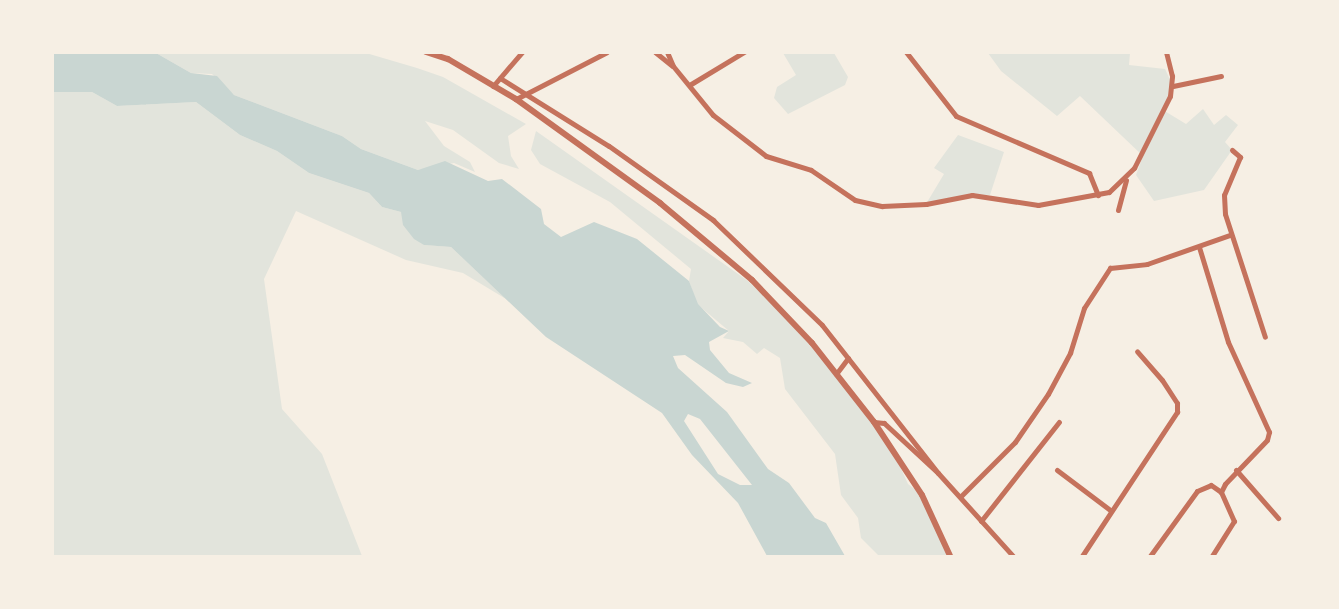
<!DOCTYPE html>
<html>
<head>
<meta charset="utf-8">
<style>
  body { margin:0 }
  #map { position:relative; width:1339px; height:609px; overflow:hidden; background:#f6efe4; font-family:Quicksand,sans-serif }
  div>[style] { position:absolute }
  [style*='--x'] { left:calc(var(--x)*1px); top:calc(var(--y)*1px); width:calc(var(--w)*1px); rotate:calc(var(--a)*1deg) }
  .green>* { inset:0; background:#e2e4dc }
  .water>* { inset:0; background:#c9d6d2 }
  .minor>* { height:5px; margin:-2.5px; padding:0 2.5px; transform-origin:2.5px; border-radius:2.5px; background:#c5725c }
  .tertiary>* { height:6px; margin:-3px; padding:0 3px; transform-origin:3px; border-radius:3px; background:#c5725c }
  span { translate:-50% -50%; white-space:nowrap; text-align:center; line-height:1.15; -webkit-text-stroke:5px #f6efe4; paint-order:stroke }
  .frame { position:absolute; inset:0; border:54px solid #f6efe4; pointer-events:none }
</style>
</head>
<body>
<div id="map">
  <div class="green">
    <i style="clip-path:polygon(156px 53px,366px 53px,417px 68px,443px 77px,526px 124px,508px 136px,511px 156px,519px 169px,499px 163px,453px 130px,425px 121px,444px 146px,470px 162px,475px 172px,454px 163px,418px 170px,361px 149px,342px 136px,234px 95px,212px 74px,191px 73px)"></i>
    <i style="clip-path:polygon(783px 53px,834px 53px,848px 77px,845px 85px,788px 114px,774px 98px,777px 87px,796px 75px)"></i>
    <i style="clip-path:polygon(988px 53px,1130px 53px,1129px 65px,1165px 69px,1173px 86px,1163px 110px,1186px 124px,1203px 109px,1214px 125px,1226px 115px,1238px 125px,1225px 142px,1232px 150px,1204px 190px,1154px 201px,1136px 175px,1143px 156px,1080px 96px,1057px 116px,1001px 71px)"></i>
    <i style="clip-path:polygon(67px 89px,92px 92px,117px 106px,196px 102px,240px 135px,277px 151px,309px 173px,369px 193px,382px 207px,401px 212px,424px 245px,451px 247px,506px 299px,463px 273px,406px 260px,296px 211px,264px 279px,282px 409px,322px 454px,362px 556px,53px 556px,53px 92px)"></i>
    <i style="clip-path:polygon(536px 131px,748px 281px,812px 343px,893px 451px,908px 484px,922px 495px,950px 556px,879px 556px,861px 538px,858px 518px,841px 495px,835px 454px,785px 389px,780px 358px,764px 348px,757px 354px,743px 342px,723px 338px,729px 331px,697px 304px,689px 281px,691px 269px,610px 202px,540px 164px,531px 150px)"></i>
    <i style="clip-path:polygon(958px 135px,1004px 152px,990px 195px,926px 204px,944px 174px,934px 168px)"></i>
  </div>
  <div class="water">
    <i style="clip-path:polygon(evenodd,53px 52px,156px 53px,191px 73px,217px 76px,234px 95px,342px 136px,361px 149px,418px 170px,445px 161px,488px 181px,502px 179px,541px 209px,544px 224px,561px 237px,594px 222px,637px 239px,689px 281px,698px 304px,720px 327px,729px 331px,709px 342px,710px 350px,729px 373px,752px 383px,743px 387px,726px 383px,685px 355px,673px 356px,678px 368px,727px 412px,768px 469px,789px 483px,815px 518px,826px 523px,845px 556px,767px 556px,738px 503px,692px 455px,662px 413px,546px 337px,451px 247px,424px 245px,414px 239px,403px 225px,401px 212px,382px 207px,369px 193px,309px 173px,277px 151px,240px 135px,196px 102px,117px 106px,92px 92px,53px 92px,53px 52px,688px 414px,700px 419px,752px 485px,740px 485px,718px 474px,684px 421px,688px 414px)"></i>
  </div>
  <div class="minor">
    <i style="--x:655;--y:52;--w:22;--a:39"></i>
    <i style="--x:667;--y:52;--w:15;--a:67"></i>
    <i style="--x:673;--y:66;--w:63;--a:50.8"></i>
    <i style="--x:713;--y:115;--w:67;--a:37.7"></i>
    <i style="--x:766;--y:156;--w:47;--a:17.3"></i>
    <i style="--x:811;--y:170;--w:53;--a:34.3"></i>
    <i style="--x:855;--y:200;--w:28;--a:13"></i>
    <i style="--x:882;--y:206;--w:44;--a:-2.6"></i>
    <i style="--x:926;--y:204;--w:47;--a:-11.1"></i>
    <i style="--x:972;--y:195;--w:67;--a:8.6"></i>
    <i style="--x:1038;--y:205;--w:72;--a:-10.4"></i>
    <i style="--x:1109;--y:192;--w:35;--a:-44"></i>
    <i style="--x:1134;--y:168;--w:80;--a:-63.4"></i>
    <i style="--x:1170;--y:96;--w:20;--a:-84"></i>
    <i style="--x:1172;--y:76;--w:25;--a:-104"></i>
    <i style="--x:906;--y:52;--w:81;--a:52"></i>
    <i style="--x:956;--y:116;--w:145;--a:23.2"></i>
    <i style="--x:1089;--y:173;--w:24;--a:68"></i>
    <i style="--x:500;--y:78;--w:128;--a:32"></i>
    <i style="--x:609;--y:146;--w:128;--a:35.4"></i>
    <i style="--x:713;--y:220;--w:151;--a:43.9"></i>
    <i style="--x:822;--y:325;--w:188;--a:51.9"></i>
    <i style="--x:691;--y:84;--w:62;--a:-31.1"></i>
    <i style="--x:493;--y:86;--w:45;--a:-49.5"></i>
    <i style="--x:1173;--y:86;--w:49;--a:-11.8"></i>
    <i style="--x:516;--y:99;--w:102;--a:-27.3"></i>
    <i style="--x:1232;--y:150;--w:11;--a:41"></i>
    <i style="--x:1240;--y:157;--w:41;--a:112.8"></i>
    <i style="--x:1224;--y:195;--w:19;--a:87"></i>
    <i style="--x:1225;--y:214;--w:129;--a:72"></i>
    <i style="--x:1118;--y:210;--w:31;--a:-75"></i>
    <i style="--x:1199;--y:247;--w:99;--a:73"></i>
    <i style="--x:1228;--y:342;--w:99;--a:65.5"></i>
    <i style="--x:1269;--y:432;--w:8;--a:104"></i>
    <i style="--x:1267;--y:440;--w:61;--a:133.7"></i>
    <i style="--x:1225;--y:484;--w:9;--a:117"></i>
    <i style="--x:1221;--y:492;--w:32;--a:66"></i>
    <i style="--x:1234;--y:521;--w:41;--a:122.2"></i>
    <i style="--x:836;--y:374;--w:20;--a:-53"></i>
    <i style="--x:874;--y:422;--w:10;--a:6"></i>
    <i style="--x:884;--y:423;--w:74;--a:42.8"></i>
    <i style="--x:938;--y:473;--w:112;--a:47.9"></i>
    <i style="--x:1057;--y:470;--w:66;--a:37"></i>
    <i style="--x:1236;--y:470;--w:64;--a:48.8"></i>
    <i style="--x:961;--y:496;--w:76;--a:-45"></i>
    <i style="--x:1015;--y:442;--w:58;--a:-55.5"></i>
    <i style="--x:1048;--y:394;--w:47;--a:-61.8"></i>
    <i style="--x:1070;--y:353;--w:47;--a:-72.7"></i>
    <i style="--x:1084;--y:308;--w:48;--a:-57"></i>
    <i style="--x:1110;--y:268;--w:37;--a:-6"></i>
    <i style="--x:1147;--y:264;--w:88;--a:-19.3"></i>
    <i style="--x:981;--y:521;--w:126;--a:-51.8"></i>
    <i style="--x:1082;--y:556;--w:173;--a:-56.6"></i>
    <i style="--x:1177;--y:412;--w:9;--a:-90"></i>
    <i style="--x:1177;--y:403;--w:27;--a:-123"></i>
    <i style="--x:1162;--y:380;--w:38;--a:-131"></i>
    <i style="--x:1150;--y:556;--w:80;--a:-54.1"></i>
    <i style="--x:1197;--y:491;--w:15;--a:-23"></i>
    <i style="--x:1211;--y:485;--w:12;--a:35"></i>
  </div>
  <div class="tertiary">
    <i style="--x:426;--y:52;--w:23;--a:18"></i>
    <i style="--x:448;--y:59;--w:79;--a:30.5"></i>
    <i style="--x:516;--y:99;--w:178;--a:35.8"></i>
    <i style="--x:660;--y:203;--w:120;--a:39.9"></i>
    <i style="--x:752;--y:280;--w:87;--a:46.4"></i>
    <i style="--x:812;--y:343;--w:100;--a:51.9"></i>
    <i style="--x:874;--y:422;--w:87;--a:56.7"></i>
    <i style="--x:922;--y:495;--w:67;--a:65.3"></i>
  </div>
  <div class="frame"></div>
</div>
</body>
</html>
